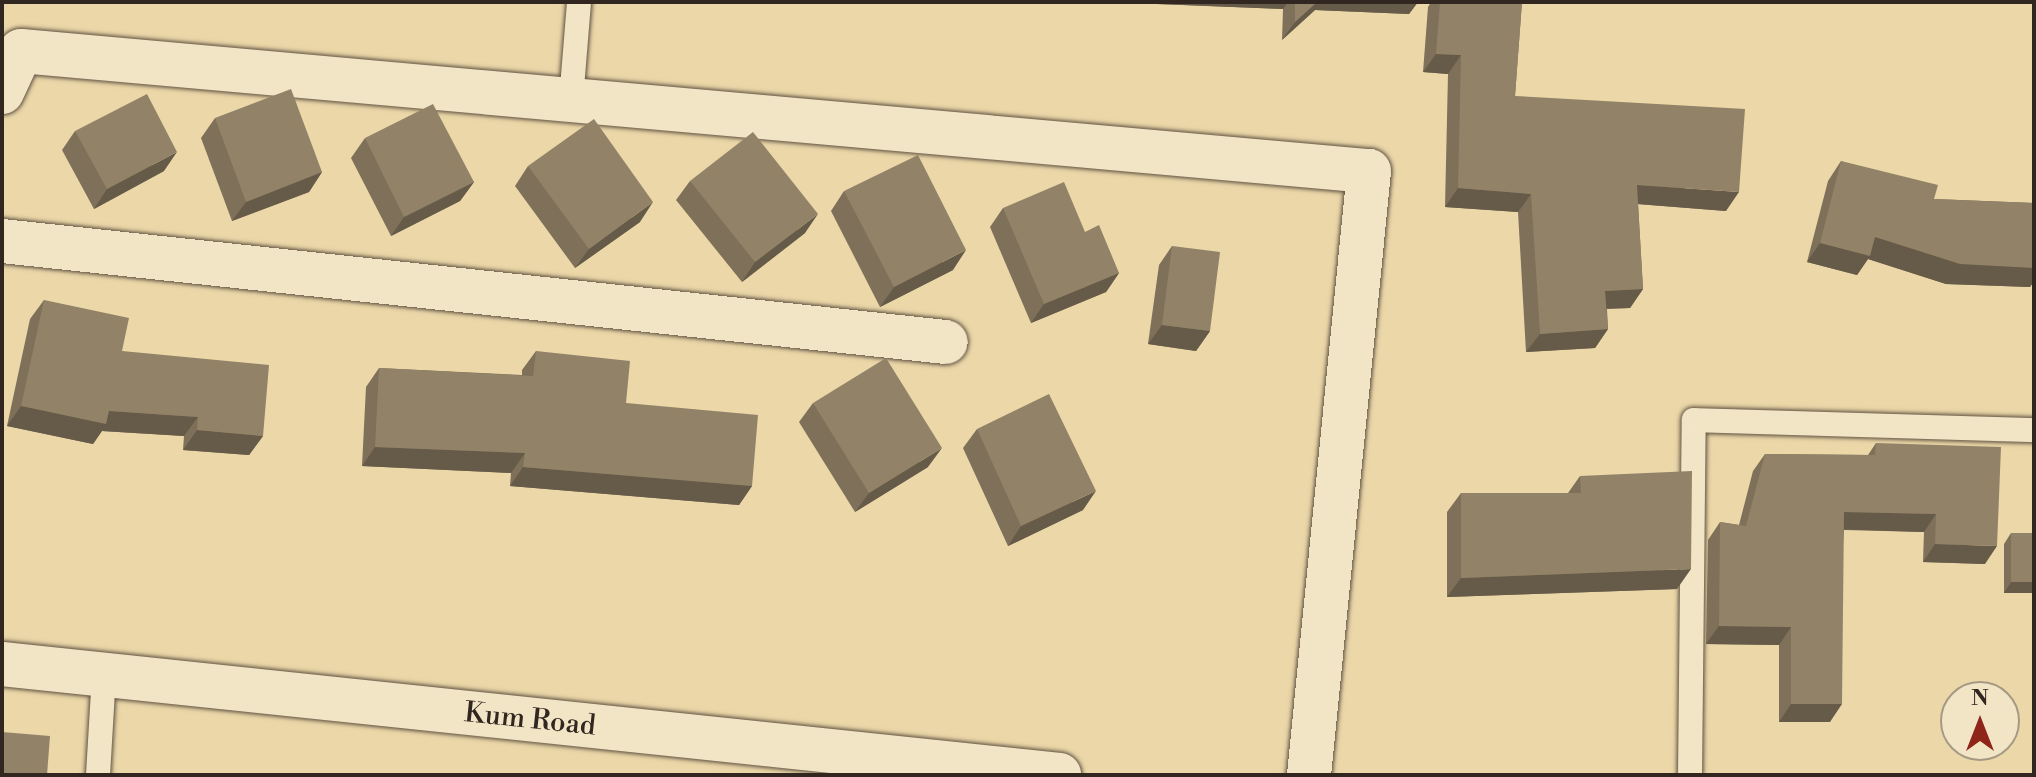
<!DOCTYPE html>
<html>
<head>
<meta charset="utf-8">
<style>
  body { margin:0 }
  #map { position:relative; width:2036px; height:777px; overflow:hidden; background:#ebd7a8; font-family:"Libre Bodoni",serif }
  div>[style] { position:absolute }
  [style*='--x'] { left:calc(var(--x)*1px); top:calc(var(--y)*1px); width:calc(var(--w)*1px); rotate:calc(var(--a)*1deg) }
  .roads { filter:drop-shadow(0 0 2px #605242) drop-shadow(0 0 2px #605242) }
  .service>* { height:24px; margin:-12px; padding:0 12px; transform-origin:12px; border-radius:12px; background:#f2e5c6 }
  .minor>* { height:44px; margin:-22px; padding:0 22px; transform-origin:22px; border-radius:22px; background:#f2e5c6 }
  .tertiary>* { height:44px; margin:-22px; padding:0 22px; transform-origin:22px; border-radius:22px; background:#f2e5c6 }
  .wall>* { inset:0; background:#7e7059 }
  .shaded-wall>* { inset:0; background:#665b48 }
  .building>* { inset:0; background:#928267 }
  span { translate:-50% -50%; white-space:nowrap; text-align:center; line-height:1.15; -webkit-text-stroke:6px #f2e5c6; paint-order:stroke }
  .street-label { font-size:28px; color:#312620 }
  .frame { position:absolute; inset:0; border:4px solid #312620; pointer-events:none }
  .north { position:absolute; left:1940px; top:681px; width:80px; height:80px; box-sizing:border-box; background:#f2e5c6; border:2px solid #a59984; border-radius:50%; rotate:0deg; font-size:22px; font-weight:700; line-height:32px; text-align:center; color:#312620 }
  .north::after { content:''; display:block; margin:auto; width:28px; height:36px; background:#8f2418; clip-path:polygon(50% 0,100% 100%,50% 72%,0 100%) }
</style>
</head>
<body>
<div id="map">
  <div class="roads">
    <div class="service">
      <i style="--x:571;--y:100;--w:98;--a:-85.3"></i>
      <i style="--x:98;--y:775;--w:100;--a:-86.6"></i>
      <i style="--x:1690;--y:775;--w:355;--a:-89.4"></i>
      <i style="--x:1694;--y:420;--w:340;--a:1.7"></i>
    </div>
    <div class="minor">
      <i style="--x:2;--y:92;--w:45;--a:-65.1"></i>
      <i style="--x:21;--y:51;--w:1353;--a:5.09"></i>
      <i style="--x:1369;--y:171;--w:607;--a:95.67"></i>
      <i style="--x:2;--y:241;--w:949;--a:6.11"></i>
    </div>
    <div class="tertiary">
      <i style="--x:2;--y:664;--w:1063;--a:5.99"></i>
    </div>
  </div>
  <div class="wall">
    <i style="clip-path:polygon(1157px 2px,1418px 2px,1409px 14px,1315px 10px,1282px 40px,1283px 9px,1157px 4px)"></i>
    <i style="clip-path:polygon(1431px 2px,1522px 2px,1515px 96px,1726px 211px,1638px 204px,1643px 289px,1630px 308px,1607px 309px,1608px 329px,1595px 348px,1526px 352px,1518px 212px,1445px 207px,1448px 74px,1423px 72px,1428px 7px)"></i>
    <i style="clip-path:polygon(215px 118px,322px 172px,309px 192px,232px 221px,201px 138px)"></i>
    <i style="clip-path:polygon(75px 131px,164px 171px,94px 209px,62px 150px)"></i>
    <i style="clip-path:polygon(365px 138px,474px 182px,460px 201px,391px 236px,351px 158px)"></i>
    <i style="clip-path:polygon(1841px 161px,1934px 199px,2034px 203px,2034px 281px,2030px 287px,1946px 284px,1868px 259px,1857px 275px,1807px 262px,1828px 181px)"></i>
    <i style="clip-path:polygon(528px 166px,640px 222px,575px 268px,515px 186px)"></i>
    <i style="clip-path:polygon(690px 181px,805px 233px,742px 282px,676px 200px)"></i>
    <i style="clip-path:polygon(844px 191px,953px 270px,880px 307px,831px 211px)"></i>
    <i style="clip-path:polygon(1003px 208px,1085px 232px,1119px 273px,1106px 292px,1031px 323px,990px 227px)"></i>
    <i style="clip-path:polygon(1172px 246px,1210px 331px,1196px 351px,1148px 344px,1159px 265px)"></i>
    <i style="clip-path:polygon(44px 300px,122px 351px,263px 436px,249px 455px,183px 450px,184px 436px,102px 431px,93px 444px,7px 426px,30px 319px)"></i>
    <i style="clip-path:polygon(536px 351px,626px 403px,752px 486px,739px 505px,510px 486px,511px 473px,362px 466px,366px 387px,379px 368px,522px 375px,522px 370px)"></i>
    <i style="clip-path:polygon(813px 403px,928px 467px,855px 512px,799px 422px)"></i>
    <i style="clip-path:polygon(977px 429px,1083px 510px,1008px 546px,963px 448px)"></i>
    <i style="clip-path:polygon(1876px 443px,1985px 564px,1923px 562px,1924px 532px,1844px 530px,1830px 722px,1779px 722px,1779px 645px,1706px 644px,1708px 540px,1720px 522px,1739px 525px,1753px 471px,1765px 454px,1868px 455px)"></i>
    <i style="clip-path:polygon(1580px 476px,1677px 589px,1447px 597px,1447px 512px,1461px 493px,1568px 493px)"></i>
    <i style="clip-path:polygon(2011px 533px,2034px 593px,2004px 593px,2004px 544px)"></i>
  </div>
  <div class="shaded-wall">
    <i style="clip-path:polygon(1158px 2px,1288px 2px,1283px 9px,1157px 4px)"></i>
    <i style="clip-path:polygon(1317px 2px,1418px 2px,1409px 14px,1315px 10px,1282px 40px,1295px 22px)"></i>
    <i style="clip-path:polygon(1436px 54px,1461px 55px,1448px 74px,1423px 72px)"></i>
    <i style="clip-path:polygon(177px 152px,164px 171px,94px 209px,107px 189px)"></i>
    <i style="clip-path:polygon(322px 172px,309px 192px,232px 221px,246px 202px)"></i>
    <i style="clip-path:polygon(474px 182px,460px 201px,391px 236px,404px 217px)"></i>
    <i style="clip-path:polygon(1637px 185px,1739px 192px,1726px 211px,1624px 203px)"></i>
    <i style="clip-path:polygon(1458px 188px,1531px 194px,1518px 212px,1445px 207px)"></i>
    <i style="clip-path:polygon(653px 202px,640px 222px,575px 268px,589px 249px)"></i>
    <i style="clip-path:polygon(818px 214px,805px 233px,742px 282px,755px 262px)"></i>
    <i style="clip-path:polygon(1875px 237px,2034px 268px,2034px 281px,2030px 287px,1946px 284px,1868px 259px,1857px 275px,1807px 262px,1820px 243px)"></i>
    <i style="clip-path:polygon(966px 250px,953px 270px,880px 307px,894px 287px)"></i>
    <i style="clip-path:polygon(1119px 273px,1106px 292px,1031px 323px,1044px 304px)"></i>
    <i style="clip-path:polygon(1643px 289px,1630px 308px,1592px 309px,1605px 291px)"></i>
    <i style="clip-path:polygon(1162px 325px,1210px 331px,1196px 351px,1148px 344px)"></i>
    <i style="clip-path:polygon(1608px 329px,1595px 348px,1526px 352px,1540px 334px)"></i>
    <i style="clip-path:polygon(21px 406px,109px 411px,198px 417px,184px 436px,102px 431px,93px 444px,7px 426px)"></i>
    <i style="clip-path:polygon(197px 430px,263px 436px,249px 455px,183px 450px)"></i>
    <i style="clip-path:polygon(375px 447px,525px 453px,511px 473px,362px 466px)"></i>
    <i style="clip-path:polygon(942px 448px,928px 467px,855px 512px,869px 493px)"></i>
    <i style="clip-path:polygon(523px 467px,752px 486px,739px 505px,510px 486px)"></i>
    <i style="clip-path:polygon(1096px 491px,1083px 510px,1008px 546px,1021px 526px)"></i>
    <i style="clip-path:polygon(1844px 512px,1936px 514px,1924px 532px,1832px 529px)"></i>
    <i style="clip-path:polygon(1935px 544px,1997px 546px,1985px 564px,1923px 562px)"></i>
    <i style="clip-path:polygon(1691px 569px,1677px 589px,1447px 597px,1461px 578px)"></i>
    <i style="clip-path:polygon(2011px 582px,2034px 582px,2034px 593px,2004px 593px)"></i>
    <i style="clip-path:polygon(1719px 626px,1791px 627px,1779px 645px,1706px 644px)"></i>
    <i style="clip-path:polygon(1791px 704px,1842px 704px,1830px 722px,1779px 722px)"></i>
  </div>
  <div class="building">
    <i style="clip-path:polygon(1295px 2px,1317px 2px,1295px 22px)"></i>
    <i style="clip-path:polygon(1440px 2px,1522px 2px,1515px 96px,1745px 109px,1739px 192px,1637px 185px,1643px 289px,1605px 291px,1608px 329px,1540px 334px,1531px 194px,1458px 188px,1461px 55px,1436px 54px)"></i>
    <i style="clip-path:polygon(291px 89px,322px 172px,246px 202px,215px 118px)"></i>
    <i style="clip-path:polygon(147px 94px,177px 152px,107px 189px,75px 131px)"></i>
    <i style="clip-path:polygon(433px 104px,474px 182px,404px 217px,365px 138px)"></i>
    <i style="clip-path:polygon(594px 119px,653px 202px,589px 249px,528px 166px)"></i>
    <i style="clip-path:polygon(753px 132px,818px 214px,755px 262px,690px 181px)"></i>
    <i style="clip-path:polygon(918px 155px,966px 250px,894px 287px,844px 191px)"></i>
    <i style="clip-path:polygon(1841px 161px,1938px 185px,1934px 199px,2034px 203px,2034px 268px,1960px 264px,1875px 237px,1870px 256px,1820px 243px)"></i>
    <i style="clip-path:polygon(1064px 182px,1085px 232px,1099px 225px,1119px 273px,1044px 304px,1003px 208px)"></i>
    <i style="clip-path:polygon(1172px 246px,1220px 252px,1210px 331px,1162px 325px)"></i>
    <i style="clip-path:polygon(44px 300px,129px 318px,122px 351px,269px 365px,263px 436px,197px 430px,198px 417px,109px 411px,106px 424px,21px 406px)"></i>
    <i style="clip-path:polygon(536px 351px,630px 361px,626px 403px,758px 415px,752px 486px,523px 467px,525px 453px,375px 447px,379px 368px,533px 376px)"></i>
    <i style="clip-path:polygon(886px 358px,942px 448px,869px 493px,813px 403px)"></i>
    <i style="clip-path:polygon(1049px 394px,1096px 491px,1021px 526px,977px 429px)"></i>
    <i style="clip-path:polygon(1876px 443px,2001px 447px,1997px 546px,1935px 544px,1936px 514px,1844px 512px,1842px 704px,1791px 704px,1791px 627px,1719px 626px,1720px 522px,1746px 526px,1765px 454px,1875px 455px)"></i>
    <i style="clip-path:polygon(1692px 471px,1691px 569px,1461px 578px,1461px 493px,1581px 493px,1580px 476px)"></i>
    <i style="clip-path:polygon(2011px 533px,2034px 533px,2034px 582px,2011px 582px)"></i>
    <i style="clip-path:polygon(2px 732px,50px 736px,47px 775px,2px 775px)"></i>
  </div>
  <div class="street-label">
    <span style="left:530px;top:720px;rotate:6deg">Kum Road</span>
  </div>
  <div class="frame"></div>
  <div class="north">N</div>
</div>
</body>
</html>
